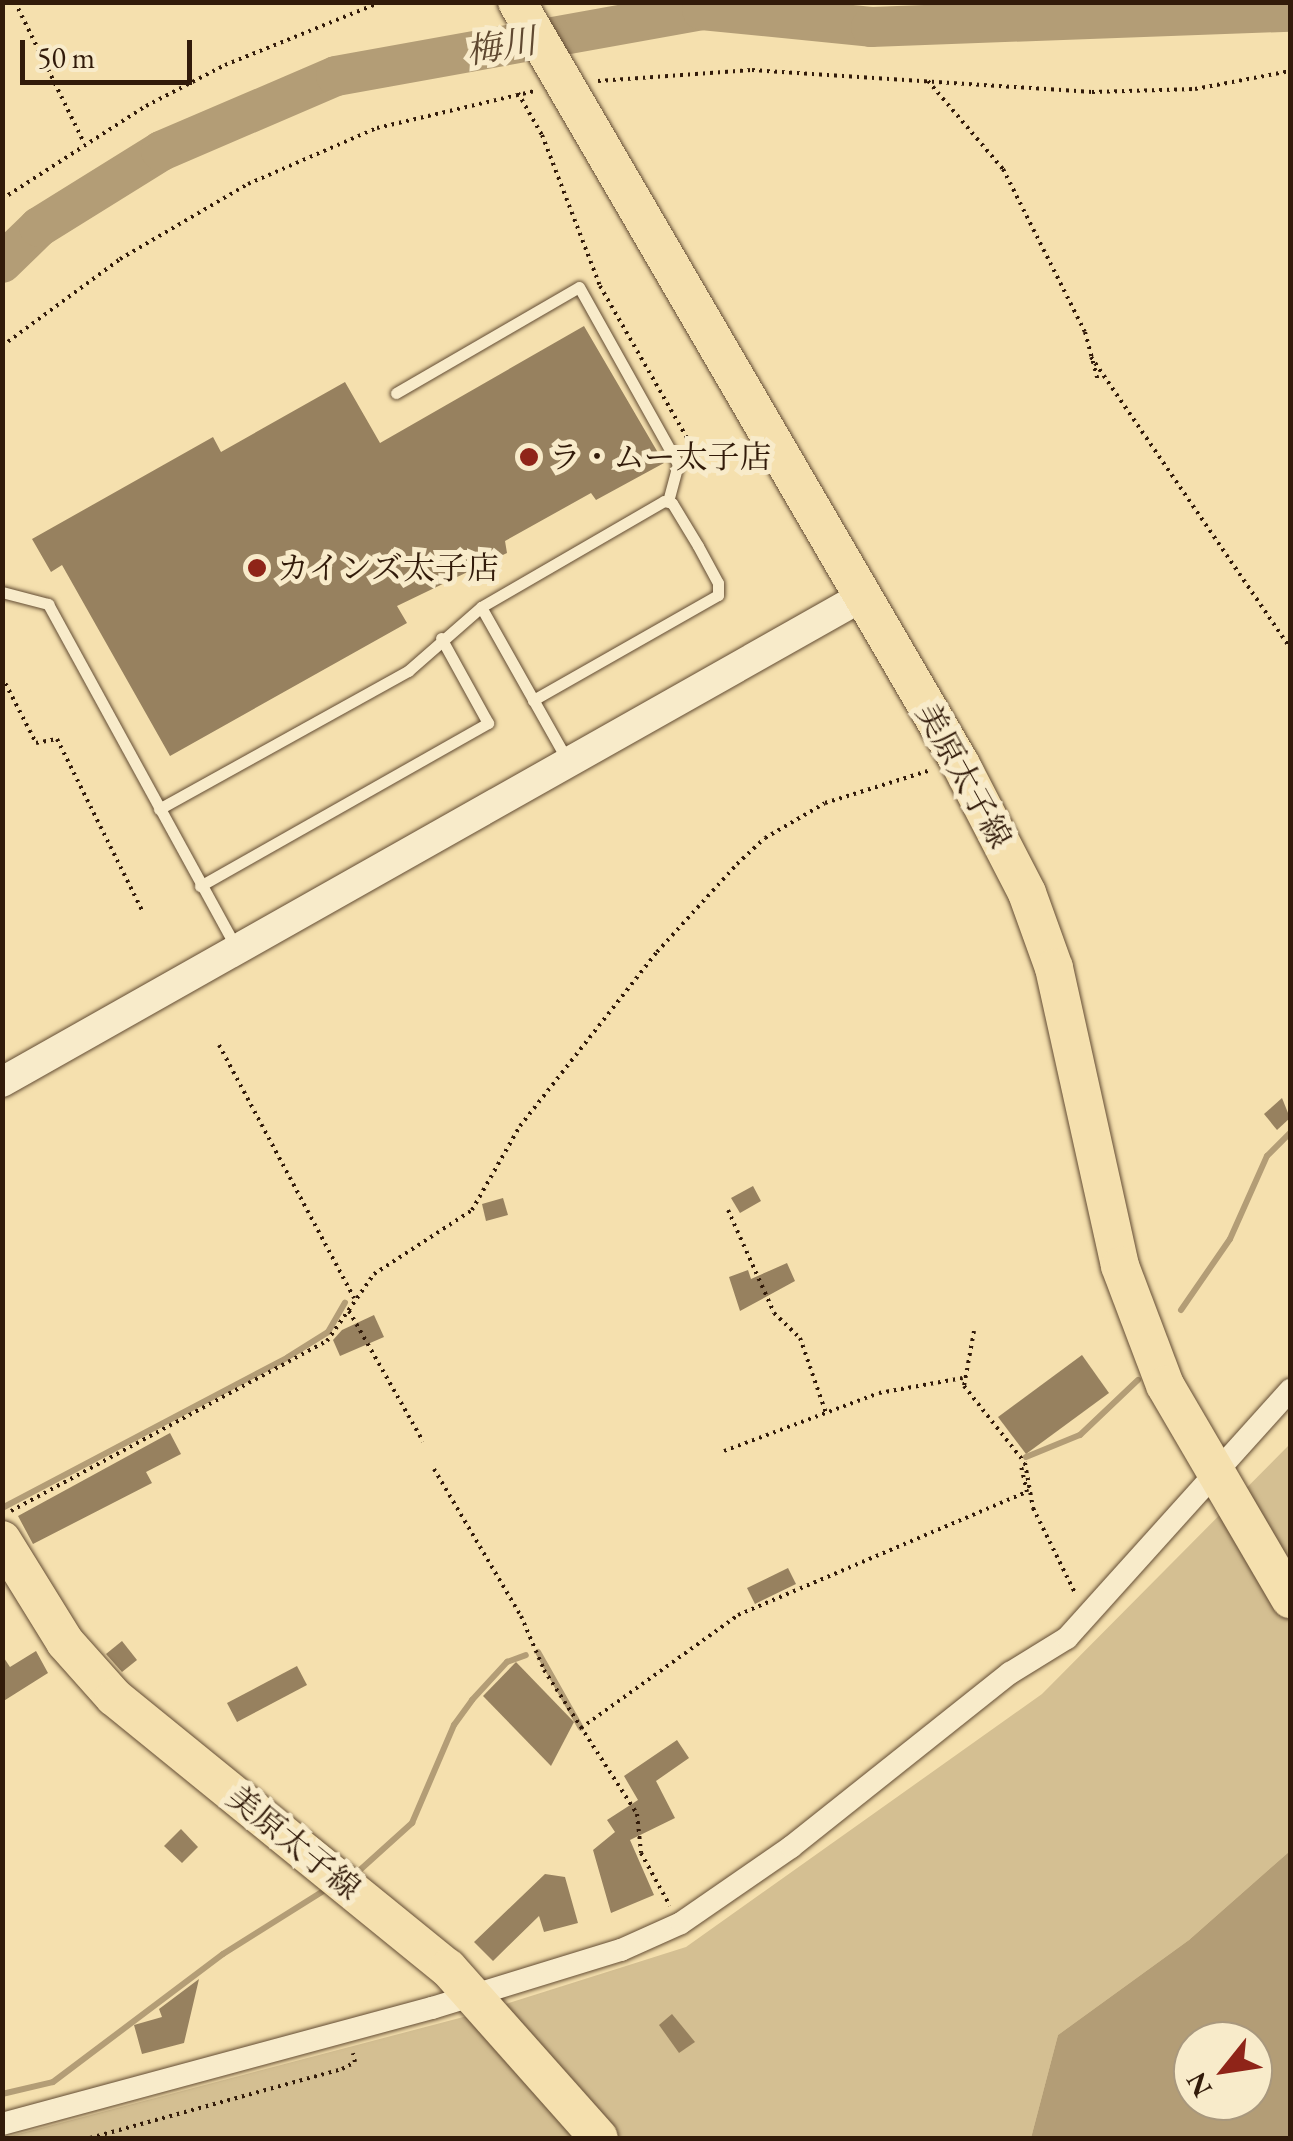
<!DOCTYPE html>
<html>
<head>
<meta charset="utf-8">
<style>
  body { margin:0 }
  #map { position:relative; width:1293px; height:2141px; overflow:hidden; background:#f5e0ae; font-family:"EB Garamond","Noto Serif JP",serif }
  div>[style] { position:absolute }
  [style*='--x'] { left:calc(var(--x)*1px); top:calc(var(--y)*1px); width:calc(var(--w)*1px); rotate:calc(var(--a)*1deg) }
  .green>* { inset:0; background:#d4bf92 }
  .water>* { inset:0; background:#b39d76 }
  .stream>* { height:6px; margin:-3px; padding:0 3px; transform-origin:3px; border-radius:3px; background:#b39d76 }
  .river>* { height:40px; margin:-20px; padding:0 20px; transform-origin:20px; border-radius:20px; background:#b39d76 }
  .building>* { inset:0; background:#97815f }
  .path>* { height:4px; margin-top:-2px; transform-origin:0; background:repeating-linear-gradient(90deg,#321b0a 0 2.5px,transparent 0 7.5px) }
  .roads { filter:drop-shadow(0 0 2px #634c33) drop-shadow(0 0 2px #634c33) }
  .service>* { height:11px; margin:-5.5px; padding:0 5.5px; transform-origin:5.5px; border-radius:5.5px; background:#f8ebca }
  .minor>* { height:22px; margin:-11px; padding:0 11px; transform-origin:11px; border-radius:11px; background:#f8ebca }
  .tertiary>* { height:30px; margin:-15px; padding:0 15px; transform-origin:15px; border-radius:15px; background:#f8ebca }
  .primary>* { height:38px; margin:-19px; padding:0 19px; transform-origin:19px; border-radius:19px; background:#f5e0ae }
  .dots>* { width:28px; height:28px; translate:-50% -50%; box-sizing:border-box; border:5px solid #f8ebca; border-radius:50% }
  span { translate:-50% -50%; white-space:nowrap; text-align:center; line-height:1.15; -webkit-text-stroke:10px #f8ebca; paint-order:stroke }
  .poi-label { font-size:32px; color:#321b0a }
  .left { translate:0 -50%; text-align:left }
  .street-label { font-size:32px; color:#321b0a }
  .water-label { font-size:35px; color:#5f4830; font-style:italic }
  .frame { position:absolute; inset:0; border:5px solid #321b0a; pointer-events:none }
  .north { position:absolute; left:1173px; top:2021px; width:100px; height:100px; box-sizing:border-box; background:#f8ebca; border:2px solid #a9987d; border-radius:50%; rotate:240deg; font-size:28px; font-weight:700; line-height:40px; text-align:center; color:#321b0a }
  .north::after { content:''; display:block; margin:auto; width:35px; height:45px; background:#8f2418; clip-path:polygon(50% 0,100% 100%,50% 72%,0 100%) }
  .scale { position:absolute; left:20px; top:40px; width:172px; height:45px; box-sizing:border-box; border:5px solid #321b0a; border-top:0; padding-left:12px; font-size:30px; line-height:35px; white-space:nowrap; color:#321b0a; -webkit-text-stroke:8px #f8ebca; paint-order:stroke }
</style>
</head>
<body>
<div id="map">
  <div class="green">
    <i style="clip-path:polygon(1290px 1444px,1290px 1851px,1189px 1940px,1058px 2035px,1031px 2138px,3px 2138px,471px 2015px,686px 1947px,1042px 1694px)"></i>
  </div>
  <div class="water">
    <i style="clip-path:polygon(evenodd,1290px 1851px,1290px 2138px,1031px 2138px,1058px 2035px,1189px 1940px,1290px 1851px,1193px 2041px,1253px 2041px,1253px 2101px,1193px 2101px,1193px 2041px)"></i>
  </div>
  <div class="stream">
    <i style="--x:1181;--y:1310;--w:86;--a:-55.4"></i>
    <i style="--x:1230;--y:1239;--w:91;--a:-66"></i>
    <i style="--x:1267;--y:1156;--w:33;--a:-45"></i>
    <i style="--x:1026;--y:1457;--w:58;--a:-22.2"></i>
    <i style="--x:1080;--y:1435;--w:80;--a:-43.5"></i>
    <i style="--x:4;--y:1507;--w:321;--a:-27.8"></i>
    <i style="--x:288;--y:1357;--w:47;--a:-32"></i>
    <i style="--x:328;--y:1332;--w:34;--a:-60"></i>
    <i style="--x:538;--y:1652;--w:87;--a:60.5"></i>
    <i style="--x:361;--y:1869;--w:69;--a:-42"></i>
    <i style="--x:412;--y:1823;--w:107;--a:-66.8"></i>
    <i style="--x:454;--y:1725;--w:31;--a:-54"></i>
    <i style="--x:472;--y:1700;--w:52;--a:-47.4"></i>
    <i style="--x:507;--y:1662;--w:20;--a:-20"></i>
    <i style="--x:2;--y:2094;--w:52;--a:-13.2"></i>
    <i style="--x:53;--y:2082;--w:213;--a:-37"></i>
    <i style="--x:223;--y:1954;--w:117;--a:-32.1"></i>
  </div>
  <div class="river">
    <i style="--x:2;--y:263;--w:52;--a:-44.2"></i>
    <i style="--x:39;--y:227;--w:144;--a:-31.9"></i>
    <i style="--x:161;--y:151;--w:190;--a:-23.2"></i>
    <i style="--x:336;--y:76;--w:372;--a:-10.2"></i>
    <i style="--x:702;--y:10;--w:170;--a:5.7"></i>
    <i style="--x:871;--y:27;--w:419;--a:-2.1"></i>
  </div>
  <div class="building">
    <i style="clip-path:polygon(584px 326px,664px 463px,596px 500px,591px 493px,505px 541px,507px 553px,397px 606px,407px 623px,170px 756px,62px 565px,51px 572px,32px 539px,213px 437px,221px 452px,345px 382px,380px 443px)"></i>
    <i style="clip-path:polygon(1282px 1098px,1290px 1118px,1277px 1130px,1264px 1114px)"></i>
    <i style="clip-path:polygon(753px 1186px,761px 1201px,740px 1213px,731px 1198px)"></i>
    <i style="clip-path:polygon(503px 1198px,508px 1215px,486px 1221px,482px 1204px)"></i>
    <i style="clip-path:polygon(787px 1263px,795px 1281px,740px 1311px,729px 1277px,748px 1270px,751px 1279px)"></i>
    <i style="clip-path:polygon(374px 1315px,384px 1337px,340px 1356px,333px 1340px,342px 1330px)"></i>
    <i style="clip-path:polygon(1082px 1355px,1109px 1393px,1026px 1454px,998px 1417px)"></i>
    <i style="clip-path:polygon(170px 1433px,181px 1454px,146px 1472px,152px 1483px,33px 1544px,18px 1516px)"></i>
    <i style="clip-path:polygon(788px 1568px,796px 1584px,755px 1604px,747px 1588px)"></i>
    <i style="clip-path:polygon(122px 1641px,137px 1660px,122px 1672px,106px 1654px)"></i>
    <i style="clip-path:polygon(36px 1651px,48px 1673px,2px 1702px,2px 1655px,10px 1667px)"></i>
    <i style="clip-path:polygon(516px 1662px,574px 1722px,551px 1766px,483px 1696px)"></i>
    <i style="clip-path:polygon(297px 1666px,307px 1685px,237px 1722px,227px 1703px)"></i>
    <i style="clip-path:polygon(677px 1740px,689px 1758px,656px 1781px,675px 1818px,630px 1840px,654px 1895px,611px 1913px,593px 1850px,615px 1832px,607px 1820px,638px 1800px,624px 1776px)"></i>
    <i style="clip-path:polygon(181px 1829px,198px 1847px,182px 1863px,164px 1846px)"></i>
    <i style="clip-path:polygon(545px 1874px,565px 1877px,578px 1923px,544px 1932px,539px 1916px,493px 1961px,474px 1942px)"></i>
    <i style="clip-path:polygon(199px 1979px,184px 2043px,142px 2054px,134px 2025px,162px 2017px,159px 2009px)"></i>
    <i style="clip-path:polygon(672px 2014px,695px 2042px,679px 2053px,659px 2025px)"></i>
  </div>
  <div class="path">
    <i style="--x:15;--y:2;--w:155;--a:63.9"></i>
    <i style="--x:598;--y:81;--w:154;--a:-4.1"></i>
    <i style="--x:752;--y:70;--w:341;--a:3.7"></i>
    <i style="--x:1092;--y:92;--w:103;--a:-1.7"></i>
    <i style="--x:1195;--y:89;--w:97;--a:-10.7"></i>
    <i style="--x:928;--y:81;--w:116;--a:49.6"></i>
    <i style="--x:1003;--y:169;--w:182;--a:63.3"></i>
    <i style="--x:1085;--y:332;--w:51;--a:75.1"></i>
    <i style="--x:518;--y:93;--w:48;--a:60.3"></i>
    <i style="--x:542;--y:135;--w:162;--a:69"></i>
    <i style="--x:600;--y:286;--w:199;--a:60.2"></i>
    <i style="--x:2;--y:199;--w:171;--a:-32.9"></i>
    <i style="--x:146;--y:106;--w:89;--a:-27.4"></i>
    <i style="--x:225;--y:65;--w:168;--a:-22"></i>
    <i style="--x:2;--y:346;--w:147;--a:-36.4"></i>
    <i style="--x:120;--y:259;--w:148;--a:-30.4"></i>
    <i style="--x:248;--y:184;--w:141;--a:-23.5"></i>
    <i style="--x:377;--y:128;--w:162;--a:-13.2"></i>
    <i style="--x:1091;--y:357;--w:353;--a:55.6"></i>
    <i style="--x:2;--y:677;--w:74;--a:62.7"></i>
    <i style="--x:36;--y:743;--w:21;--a:-11"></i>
    <i style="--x:57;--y:739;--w:191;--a:63.6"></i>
    <i style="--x:219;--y:1045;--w:287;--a:61.9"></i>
    <i style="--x:728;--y:1210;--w:113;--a:65.9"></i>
    <i style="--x:774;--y:1313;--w:36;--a:44"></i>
    <i style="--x:800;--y:1338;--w:79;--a:70.9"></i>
    <i style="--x:349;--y:1311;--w:150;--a:60.4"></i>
    <i style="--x:974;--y:1331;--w:56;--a:100.3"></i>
    <i style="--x:964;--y:1386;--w:98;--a:51.6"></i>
    <i style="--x:1025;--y:1463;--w:46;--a:79.9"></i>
    <i style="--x:1033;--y:1508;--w:97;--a:63.7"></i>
    <i style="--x:724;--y:1451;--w:165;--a:-20.5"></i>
    <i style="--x:879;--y:1393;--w:85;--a:-10.1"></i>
    <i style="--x:434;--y:1469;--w:171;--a:59.4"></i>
    <i style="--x:521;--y:1616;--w:59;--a:66.9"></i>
    <i style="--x:544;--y:1670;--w:171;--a:57.1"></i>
    <i style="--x:637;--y:1814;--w:39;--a:84"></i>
    <i style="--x:641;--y:1853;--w:60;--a:61.3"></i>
    <i style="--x:11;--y:1511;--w:359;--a:-28.3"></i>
    <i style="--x:327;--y:1341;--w:82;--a:-55"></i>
    <i style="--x:374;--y:1274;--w:117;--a:-33.1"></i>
    <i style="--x:472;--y:1210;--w:97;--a:-60.3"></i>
    <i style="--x:520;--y:1126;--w:221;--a:-51.8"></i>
    <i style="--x:657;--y:952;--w:119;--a:-47.7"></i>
    <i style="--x:737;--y:864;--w:38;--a:-43"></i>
    <i style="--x:765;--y:838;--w:69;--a:-30.3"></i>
    <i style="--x:825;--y:803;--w:111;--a:-17.3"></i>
    <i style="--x:581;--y:1728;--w:193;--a:-35.7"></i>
    <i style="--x:738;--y:1615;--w:314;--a:-23.1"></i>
    <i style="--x:1027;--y:1492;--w:26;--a:-103"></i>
    <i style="--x:90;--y:2138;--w:261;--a:-15.3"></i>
    <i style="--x:342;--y:2069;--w:15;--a:-28"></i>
    <i style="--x:355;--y:2062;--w:9;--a:-103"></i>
  </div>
  <div class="roads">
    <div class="service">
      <i style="--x:396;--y:393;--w:211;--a:-30.1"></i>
      <i style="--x:579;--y:287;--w:203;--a:60.8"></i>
      <i style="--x:678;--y:464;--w:38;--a:105"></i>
      <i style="--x:2;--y:592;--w:48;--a:14.6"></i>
      <i style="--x:48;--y:604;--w:392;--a:61.3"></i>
      <i style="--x:481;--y:607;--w:211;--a:-30.1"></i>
      <i style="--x:664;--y:501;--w:8;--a:14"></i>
      <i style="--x:672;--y:503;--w:50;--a:58.8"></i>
      <i style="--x:698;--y:546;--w:42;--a:61.6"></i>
      <i style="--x:718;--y:583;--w:12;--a:90"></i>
      <i style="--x:718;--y:595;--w:213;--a:150.4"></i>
      <i style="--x:159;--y:809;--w:285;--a:-29"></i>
      <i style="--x:408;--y:671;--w:97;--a:-41.2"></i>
      <i style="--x:481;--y:607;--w:179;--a:60.6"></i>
      <i style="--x:200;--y:886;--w:331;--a:-29.5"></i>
      <i style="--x:488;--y:723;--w:97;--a:-118.9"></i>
    </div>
    <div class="minor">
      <i style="--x:2;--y:2124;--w:445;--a:-15.1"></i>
      <i style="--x:432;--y:2008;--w:198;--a:-17.1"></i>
      <i style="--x:621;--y:1950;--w:66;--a:-24.2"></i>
      <i style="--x:681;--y:1923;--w:134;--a:-34.6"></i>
      <i style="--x:791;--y:1847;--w:280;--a:-38.5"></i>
      <i style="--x:1010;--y:1673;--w:67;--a:-31.6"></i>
      <i style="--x:1067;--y:1638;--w:334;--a:-48"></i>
    </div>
    <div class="tertiary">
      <i style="--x:2;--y:1082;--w:989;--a:-29.44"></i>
    </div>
    <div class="primary">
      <i style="--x:517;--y:2;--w:881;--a:59.8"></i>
      <i style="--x:960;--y:763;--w:146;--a:62.7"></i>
      <i style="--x:1027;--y:893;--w:80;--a:70.2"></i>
      <i style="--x:1054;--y:968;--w:305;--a:77.5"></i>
      <i style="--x:1120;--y:1266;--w:127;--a:69.3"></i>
      <i style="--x:1165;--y:1385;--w:248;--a:59.7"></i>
      <i style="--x:2;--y:1540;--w:120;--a:58.3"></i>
      <i style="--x:65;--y:1642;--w:74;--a:48.3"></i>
      <i style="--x:114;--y:1697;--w:430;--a:39.1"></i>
      <i style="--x:448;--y:1968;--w:227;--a:48.4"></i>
    </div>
  </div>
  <div class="dots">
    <i style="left:529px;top:457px;background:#8f2418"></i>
    <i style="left:257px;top:568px;background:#8f2418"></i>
  </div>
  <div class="poi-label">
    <span class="left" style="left:549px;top:457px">ラ・ムー太子店</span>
    <span class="left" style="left:277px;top:568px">カインズ太子店</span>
  </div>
  <div class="street-label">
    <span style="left:964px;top:776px;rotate:61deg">美原太子線</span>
    <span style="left:294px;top:1843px;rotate:39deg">美原太子線</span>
  </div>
  <div class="water-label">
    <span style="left:501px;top:46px;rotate:-10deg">梅川</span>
  </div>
  <div class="frame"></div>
  <div class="north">N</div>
  <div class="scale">50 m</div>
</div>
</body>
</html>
